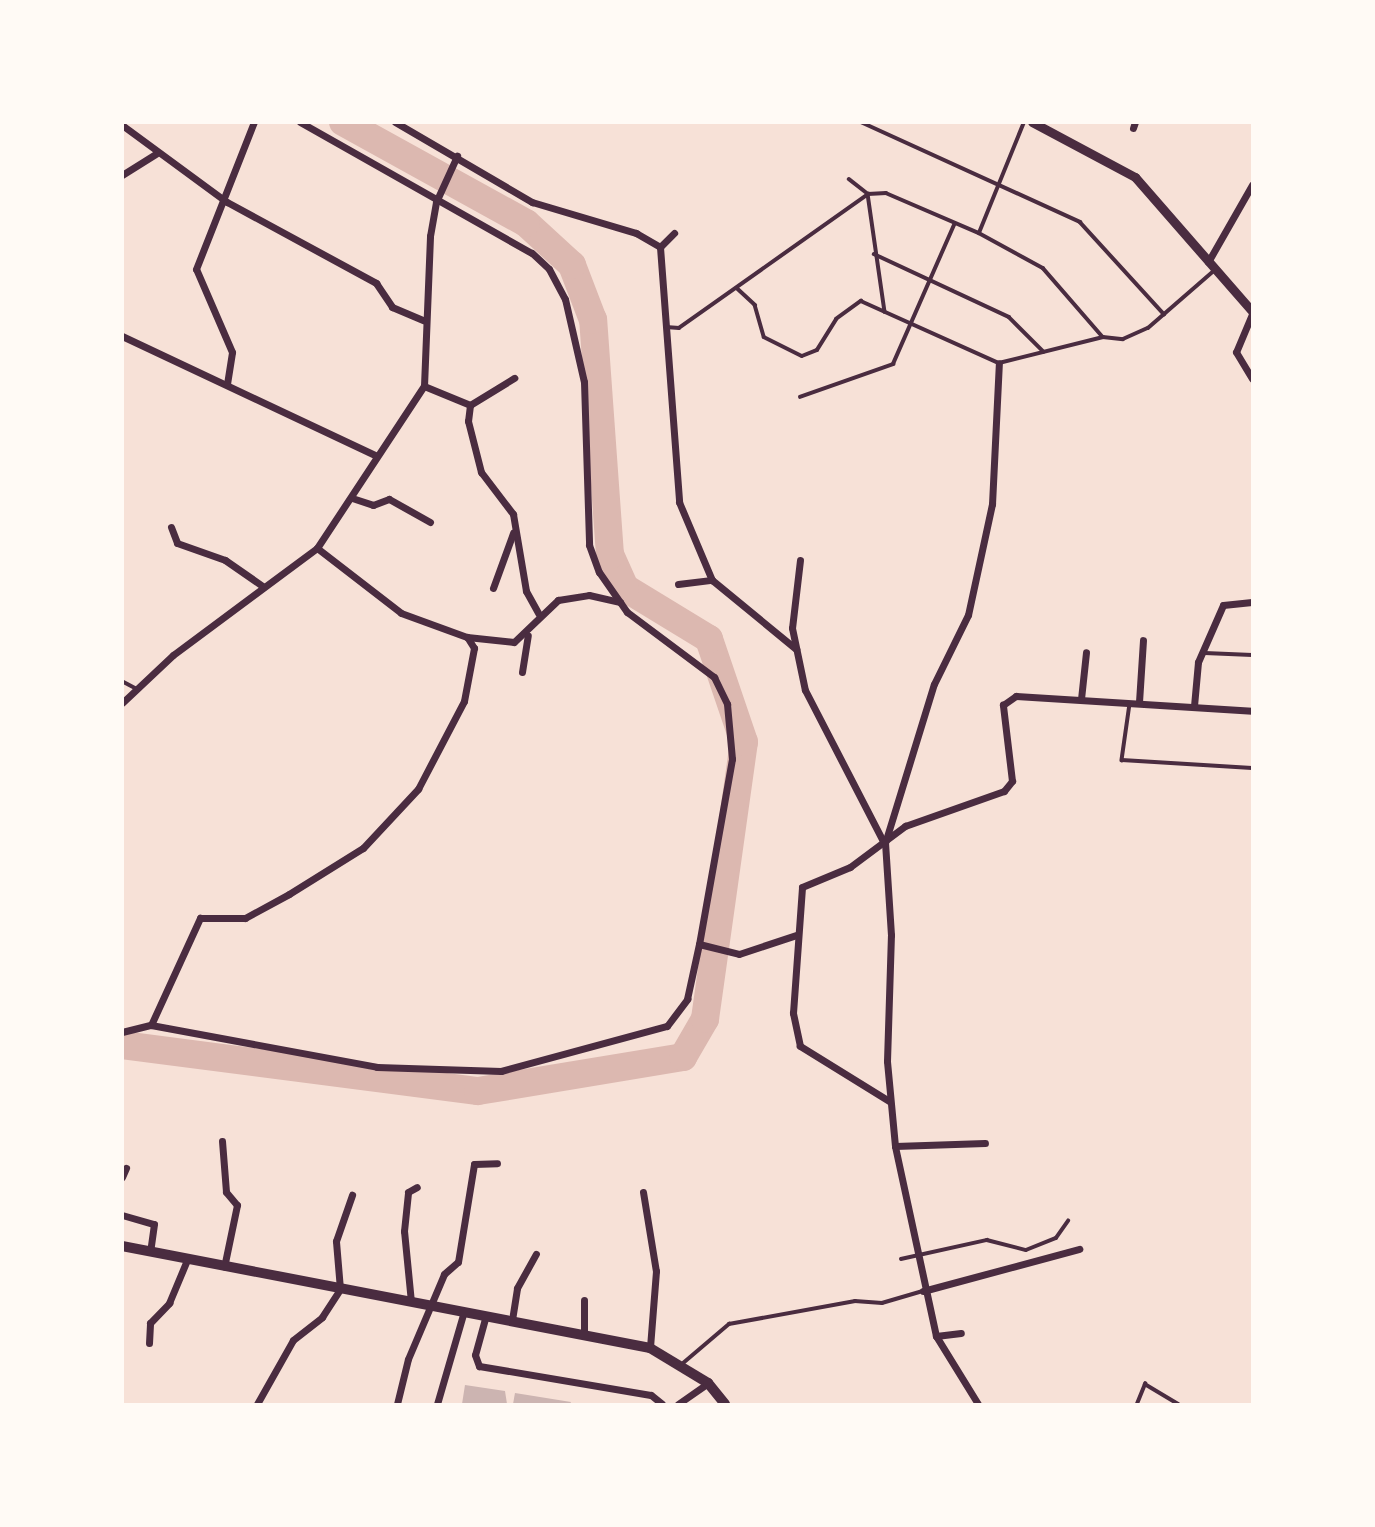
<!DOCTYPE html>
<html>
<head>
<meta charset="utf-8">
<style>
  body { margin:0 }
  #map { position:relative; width:1375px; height:1527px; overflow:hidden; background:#f7e1d7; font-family:Mulish,sans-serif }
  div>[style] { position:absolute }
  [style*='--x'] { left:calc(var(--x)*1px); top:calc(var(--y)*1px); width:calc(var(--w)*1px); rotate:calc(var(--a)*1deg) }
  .river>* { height:28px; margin:-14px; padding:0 14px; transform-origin:14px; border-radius:14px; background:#dcb8b0 }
  .building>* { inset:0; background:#ccb4b1 }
  .service>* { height:3.5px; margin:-1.75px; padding:0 1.75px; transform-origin:1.75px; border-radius:1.75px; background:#4a2c40 }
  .minor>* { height:7px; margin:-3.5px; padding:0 3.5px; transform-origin:3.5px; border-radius:3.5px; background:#4a2c40 }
  .tertiary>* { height:9px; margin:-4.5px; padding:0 4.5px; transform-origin:4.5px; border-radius:4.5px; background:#4a2c40 }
  .secondary>* { height:10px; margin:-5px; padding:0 5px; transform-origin:5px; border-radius:5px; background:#4a2c40 }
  span { translate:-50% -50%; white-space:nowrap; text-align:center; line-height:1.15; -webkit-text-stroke:6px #fffaf5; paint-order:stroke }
  .frame { position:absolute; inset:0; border:124px solid #fffaf5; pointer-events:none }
</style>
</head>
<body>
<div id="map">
  <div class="river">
    <i style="--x:122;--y:1045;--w:359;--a:7.4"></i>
    <i style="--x:478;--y:1091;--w:208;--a:-9.4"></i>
    <i style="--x:683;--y:1057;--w:44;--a:-59.9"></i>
    <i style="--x:705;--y:1019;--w:280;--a:-82"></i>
    <i style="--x:744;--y:742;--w:109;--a:-108.8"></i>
    <i style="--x:709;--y:639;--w:98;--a:-148.7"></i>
    <i style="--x:625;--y:588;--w:36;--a:-114"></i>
    <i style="--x:610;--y:555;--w:236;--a:-94.1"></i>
    <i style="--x:593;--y:320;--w:59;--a:-110.9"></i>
    <i style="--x:572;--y:265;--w:62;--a:-137.6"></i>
    <i style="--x:526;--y:223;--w:209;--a:-151.1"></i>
  </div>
  <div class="building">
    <i style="clip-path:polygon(465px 1385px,505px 1391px,507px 1404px,462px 1404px)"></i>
    <i style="clip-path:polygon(515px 1393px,571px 1402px,570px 1404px,513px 1404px)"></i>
  </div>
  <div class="service">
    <i style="--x:861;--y:122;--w:241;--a:24.5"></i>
    <i style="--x:1080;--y:222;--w:125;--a:47.6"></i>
    <i style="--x:849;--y:179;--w:24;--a:38"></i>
    <i style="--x:868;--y:194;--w:18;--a:-3"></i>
    <i style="--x:886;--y:193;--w:101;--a:23.3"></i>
    <i style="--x:979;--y:233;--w:73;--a:28.7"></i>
    <i style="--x:1043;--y:268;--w:91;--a:49"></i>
    <i style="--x:1103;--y:337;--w:20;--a:6"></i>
    <i style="--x:1123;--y:339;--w:27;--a:-24"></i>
    <i style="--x:1148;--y:328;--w:89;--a:-40.9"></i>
    <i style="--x:868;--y:194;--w:119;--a:81.8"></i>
    <i style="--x:979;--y:233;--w:120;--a:-67.9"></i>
    <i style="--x:874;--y:254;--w:149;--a:25"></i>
    <i style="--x:1009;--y:317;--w:49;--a:45"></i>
    <i style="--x:737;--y:288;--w:25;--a:43"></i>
    <i style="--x:755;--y:305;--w:33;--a:74"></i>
    <i style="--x:764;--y:337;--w:42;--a:26.6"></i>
    <i style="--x:802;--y:356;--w:16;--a:-22"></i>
    <i style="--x:817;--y:350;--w:36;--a:-58"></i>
    <i style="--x:836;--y:319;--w:31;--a:-36"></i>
    <i style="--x:861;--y:301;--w:151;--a:24.2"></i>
    <i style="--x:999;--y:363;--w:107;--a:-14"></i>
    <i style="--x:666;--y:327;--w:13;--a:4"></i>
    <i style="--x:679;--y:328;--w:232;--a:-35.3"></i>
    <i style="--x:800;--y:397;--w:99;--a:-19.5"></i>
    <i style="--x:893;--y:364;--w:152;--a:-66.3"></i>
    <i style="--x:1205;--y:653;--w:47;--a:2.4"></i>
    <i style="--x:122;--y:681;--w:15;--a:28"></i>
    <i style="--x:1130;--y:704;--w:57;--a:98.1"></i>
    <i style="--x:1122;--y:760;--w:130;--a:3.5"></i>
    <i style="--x:901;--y:1259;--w:88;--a:-12.5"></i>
    <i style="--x:987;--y:1240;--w:40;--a:14.4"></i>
    <i style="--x:1026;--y:1250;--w:32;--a:-22"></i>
    <i style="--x:1056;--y:1238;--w:21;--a:-55"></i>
    <i style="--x:682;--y:1364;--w:62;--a:-40.4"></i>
    <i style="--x:729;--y:1324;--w:128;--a:-10.3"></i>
    <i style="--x:855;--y:1301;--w:27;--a:4"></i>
    <i style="--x:882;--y:1303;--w:43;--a:-16.3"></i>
    <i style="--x:1137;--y:1404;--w:22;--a:-68"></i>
    <i style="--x:1145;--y:1384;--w:39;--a:31"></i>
  </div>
  <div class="minor">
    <i style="--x:300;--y:122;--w:266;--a:29.5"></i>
    <i style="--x:532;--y:253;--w:23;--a:43"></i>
    <i style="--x:549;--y:269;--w:34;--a:62"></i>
    <i style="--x:565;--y:299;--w:85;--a:77.1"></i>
    <i style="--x:584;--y:382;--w:163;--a:88.2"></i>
    <i style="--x:589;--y:545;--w:29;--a:70"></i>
    <i style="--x:599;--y:572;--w:49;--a:55"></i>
    <i style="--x:627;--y:612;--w:109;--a:36.8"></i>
    <i style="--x:714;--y:677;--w:30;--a:64"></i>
    <i style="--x:727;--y:704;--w:55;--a:84.8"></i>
    <i style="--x:732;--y:759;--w:188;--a:100.1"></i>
    <i style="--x:699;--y:944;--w:41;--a:14"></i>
    <i style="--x:739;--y:954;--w:60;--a:-18.4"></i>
    <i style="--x:395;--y:122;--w:159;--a:30.3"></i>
    <i style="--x:532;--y:202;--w:109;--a:16.6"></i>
    <i style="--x:636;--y:233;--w:28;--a:30"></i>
    <i style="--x:660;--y:247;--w:256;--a:85.7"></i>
    <i style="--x:679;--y:502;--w:85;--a:67.1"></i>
    <i style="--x:712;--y:580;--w:109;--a:39.4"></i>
    <i style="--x:122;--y:125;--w:130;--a:36.3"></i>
    <i style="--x:227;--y:202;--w:170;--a:28.5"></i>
    <i style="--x:376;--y:283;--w:29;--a:56"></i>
    <i style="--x:392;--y:307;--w:34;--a:23"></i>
    <i style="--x:1133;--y:128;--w:6;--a:-72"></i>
    <i style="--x:122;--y:175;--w:40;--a:-32"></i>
    <i style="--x:660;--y:247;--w:20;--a:-45"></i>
    <i style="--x:1208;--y:262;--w:89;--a:-60.3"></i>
    <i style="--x:1252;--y:314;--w:41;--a:112.8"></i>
    <i style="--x:1236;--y:352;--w:31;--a:59"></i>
    <i style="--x:122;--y:336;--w:280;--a:25.2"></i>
    <i style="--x:227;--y:384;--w:32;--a:-81"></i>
    <i style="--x:232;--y:352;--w:90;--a:-113.4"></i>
    <i style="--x:196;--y:269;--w:158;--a:-68.5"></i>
    <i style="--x:424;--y:386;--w:50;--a:22.4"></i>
    <i style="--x:470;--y:405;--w:52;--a:-31.5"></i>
    <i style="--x:470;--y:405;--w:16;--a:97"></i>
    <i style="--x:468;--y:421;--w:53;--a:75.7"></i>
    <i style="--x:481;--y:472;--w:53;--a:52.7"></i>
    <i style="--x:513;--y:514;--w:78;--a:80.4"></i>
    <i style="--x:526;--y:591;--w:26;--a:61"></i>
    <i style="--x:352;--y:498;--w:22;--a:18"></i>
    <i style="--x:373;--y:505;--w:17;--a:-21"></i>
    <i style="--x:389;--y:499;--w:47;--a:29.3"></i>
    <i style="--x:171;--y:527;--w:17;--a:69"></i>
    <i style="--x:177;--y:543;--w:51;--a:19.5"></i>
    <i style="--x:225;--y:560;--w:47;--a:34.7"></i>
    <i style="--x:317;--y:548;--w:106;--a:37.7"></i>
    <i style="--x:401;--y:613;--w:70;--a:20"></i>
    <i style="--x:467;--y:637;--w:47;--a:6.1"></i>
    <i style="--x:514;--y:642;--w:61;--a:-43.7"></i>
    <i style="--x:558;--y:600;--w:31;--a:-9"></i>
    <i style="--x:589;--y:595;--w:32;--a:13"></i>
    <i style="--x:800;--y:560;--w:68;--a:96.7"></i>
    <i style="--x:792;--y:628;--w:63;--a:78.2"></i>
    <i style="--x:805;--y:690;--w:172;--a:62.7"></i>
    <i style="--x:678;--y:584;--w:34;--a:-7"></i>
    <i style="--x:493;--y:588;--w:59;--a:-70"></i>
    <i style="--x:522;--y:672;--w:37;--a:-81"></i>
    <i style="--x:1081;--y:699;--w:47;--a:-83.9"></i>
    <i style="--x:1139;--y:702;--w:62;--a:-86.3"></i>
    <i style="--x:122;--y:703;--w:70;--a:-43.3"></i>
    <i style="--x:173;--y:655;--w:179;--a:-36.6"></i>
    <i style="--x:317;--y:548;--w:194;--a:-56.6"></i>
    <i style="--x:424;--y:386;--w:150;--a:-87.7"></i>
    <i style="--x:430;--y:236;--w:35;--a:-80"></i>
    <i style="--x:436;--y:202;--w:51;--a:-65.5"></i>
    <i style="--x:1194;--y:706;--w:44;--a:-84.8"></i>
    <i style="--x:1198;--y:662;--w:62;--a:-66.3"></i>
    <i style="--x:1223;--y:605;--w:29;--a:-6"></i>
    <i style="--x:151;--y:1025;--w:118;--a:-65.4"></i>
    <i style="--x:200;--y:918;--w:45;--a:0"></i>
    <i style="--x:245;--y:918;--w:50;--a:-28.6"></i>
    <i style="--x:289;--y:894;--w:87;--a:-31.9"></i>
    <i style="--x:363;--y:848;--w:81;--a:-47"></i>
    <i style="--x:418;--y:789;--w:99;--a:-62.4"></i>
    <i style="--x:464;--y:701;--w:54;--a:-79.3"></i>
    <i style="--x:474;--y:648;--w:13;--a:-122"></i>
    <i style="--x:122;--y:1032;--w:30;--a:-14"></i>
    <i style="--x:151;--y:1025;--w:230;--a:10.5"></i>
    <i style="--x:377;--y:1067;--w:124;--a:1.8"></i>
    <i style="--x:501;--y:1071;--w:172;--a:-15.2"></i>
    <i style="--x:667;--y:1026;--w:34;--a:-53"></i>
    <i style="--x:687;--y:999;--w:56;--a:-77.7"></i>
    <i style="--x:889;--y:1101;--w:105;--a:-148.3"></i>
    <i style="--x:800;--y:1046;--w:34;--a:-102"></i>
    <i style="--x:793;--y:1013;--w:126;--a:-85.9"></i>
    <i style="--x:802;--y:887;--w:52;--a:-22.6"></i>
    <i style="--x:850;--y:867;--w:69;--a:-36.7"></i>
    <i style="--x:905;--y:826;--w:105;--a:-19.5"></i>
    <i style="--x:1004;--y:791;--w:13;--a:-51"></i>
    <i style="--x:1012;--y:781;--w:77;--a:-96.8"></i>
    <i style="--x:1003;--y:705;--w:16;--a:-35"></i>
    <i style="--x:1016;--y:696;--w:236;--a:3.6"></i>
    <i style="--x:222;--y:1141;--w:51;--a:85.5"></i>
    <i style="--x:226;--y:1192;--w:17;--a:50"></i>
    <i style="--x:237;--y:1205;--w:63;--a:101.8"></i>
    <i style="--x:895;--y:1146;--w:90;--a:-1.9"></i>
    <i style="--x:122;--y:1177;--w:10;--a:-66"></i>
    <i style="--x:643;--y:1192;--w:80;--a:80.7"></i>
    <i style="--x:656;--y:1271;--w:77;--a:94.5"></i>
    <i style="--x:122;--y:1215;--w:33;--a:16"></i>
    <i style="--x:154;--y:1224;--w:28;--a:98"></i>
    <i style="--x:923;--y:1291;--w:162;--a:-15.1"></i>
    <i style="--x:584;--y:1300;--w:33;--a:90"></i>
    <i style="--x:411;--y:1302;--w:71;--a:-95.6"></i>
    <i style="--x:404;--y:1231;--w:39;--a:-84"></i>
    <i style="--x:408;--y:1192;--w:10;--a:-29"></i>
    <i style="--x:486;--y:1315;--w:41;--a:105.4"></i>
    <i style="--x:475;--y:1355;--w:12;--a:70"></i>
    <i style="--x:479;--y:1366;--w:174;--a:9.6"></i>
    <i style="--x:651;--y:1395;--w:14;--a:39"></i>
    <i style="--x:512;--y:1320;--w:32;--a:-81"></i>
    <i style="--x:517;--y:1288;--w:39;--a:-61"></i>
    <i style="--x:936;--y:1336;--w:25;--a:-7"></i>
    <i style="--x:149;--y:1343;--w:20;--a:-87"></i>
    <i style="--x:150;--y:1323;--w:28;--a:-46"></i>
    <i style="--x:169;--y:1303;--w:47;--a:-67.3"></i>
    <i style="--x:257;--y:1404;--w:73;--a:-60.6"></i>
    <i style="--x:293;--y:1340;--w:37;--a:-38"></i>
    <i style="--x:322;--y:1317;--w:33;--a:-57"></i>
    <i style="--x:340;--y:1289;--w:48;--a:-94.8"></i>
    <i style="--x:336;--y:1241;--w:49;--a:-70.8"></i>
    <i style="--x:397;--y:1404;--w:46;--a:-76.3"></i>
    <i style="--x:408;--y:1359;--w:92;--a:-67"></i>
    <i style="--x:444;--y:1274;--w:18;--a:-41"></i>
    <i style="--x:458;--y:1262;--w:99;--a:-80.7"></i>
    <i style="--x:474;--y:1164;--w:23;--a:-2"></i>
    <i style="--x:437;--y:1404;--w:97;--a:-73.8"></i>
    <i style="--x:678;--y:1404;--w:37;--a:-35"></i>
    <i style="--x:978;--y:1404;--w:80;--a:-121.7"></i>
    <i style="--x:936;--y:1336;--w:194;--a:-102.2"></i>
    <i style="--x:895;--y:1146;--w:85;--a:-95.4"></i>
    <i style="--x:887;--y:1061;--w:126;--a:-88.2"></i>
    <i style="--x:891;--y:935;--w:92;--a:-93.7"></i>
    <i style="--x:885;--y:843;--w:166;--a:-72.9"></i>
    <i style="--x:934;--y:684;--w:77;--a:-63.8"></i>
    <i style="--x:968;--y:615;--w:114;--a:-77.8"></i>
    <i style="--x:992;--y:504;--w:141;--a:-87.2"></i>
  </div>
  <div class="tertiary">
    <i style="--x:1032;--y:122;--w:117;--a:28.1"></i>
    <i style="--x:1135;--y:177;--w:178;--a:48.9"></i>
  </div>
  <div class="secondary">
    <i style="--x:122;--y:1246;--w:538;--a:10.93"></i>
    <i style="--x:650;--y:1348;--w:68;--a:31.1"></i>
    <i style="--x:708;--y:1383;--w:27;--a:51"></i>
  </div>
  <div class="frame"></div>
</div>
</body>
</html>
